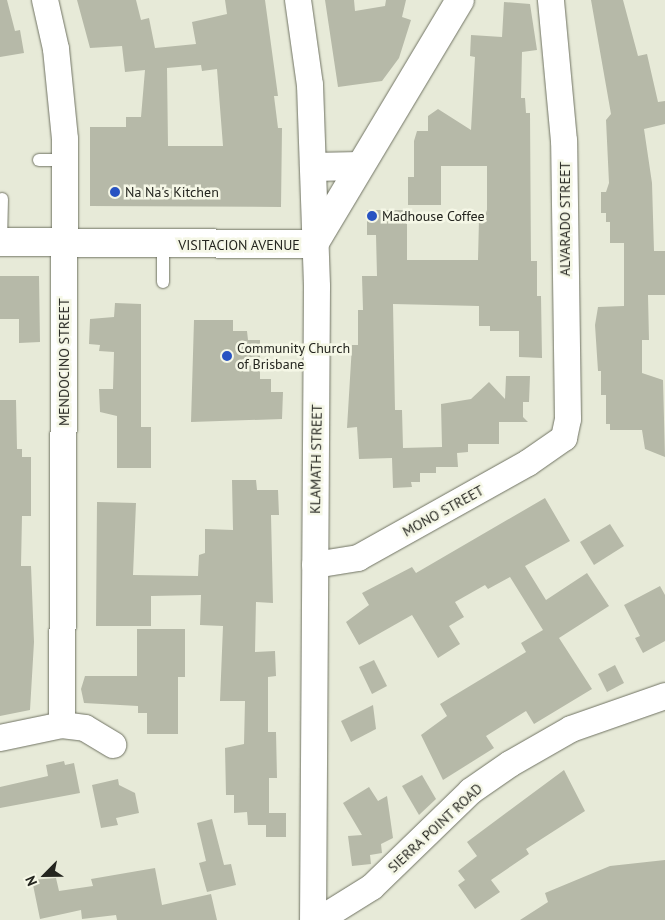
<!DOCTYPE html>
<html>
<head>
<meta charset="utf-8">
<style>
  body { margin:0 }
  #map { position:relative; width:665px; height:920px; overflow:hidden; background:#e7ead8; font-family:"PT Sans",sans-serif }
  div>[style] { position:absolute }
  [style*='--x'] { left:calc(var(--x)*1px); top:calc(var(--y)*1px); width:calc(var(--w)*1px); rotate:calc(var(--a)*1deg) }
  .building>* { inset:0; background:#b6b9a8 }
  .roads { filter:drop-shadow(0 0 1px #707363) drop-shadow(0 0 1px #707363) }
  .lane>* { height:12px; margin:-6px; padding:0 6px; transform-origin:6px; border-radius:6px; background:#fff }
  .street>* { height:26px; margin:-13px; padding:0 13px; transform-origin:13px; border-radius:13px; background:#fff }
  .secondary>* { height:28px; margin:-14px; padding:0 14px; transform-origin:14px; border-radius:14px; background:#fff }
  .dots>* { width:14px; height:14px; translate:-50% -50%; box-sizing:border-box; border:2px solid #f5f7e6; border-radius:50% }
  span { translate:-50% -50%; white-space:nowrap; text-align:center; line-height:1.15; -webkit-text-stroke:5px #f5f7e6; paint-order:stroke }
  .poi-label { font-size:14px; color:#24251f }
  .left { translate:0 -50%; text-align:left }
  .street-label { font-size:14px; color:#24251f }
  .north { position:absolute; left:20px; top:850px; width:50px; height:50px; -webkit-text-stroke:4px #f5f7e6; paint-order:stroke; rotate:247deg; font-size:14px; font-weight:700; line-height:20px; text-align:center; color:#24251f }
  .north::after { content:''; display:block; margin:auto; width:18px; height:22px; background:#24251f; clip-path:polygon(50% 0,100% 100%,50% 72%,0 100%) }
</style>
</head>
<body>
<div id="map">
  <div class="building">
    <i style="clip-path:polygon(0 0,7px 0,15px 31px,20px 30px,24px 53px,0 57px)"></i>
    <i style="clip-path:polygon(evenodd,77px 0,136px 0,141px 20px,149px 18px,155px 48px,196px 44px,192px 22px,227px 14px,225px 0,265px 0,278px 96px,274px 96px,278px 128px,282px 128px,281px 207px,90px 206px,90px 127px,126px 127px,126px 117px,141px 117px,145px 70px,125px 72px,122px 46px,90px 48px,77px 0,201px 65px,202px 71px,217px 69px,223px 146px,168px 146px,167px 68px,201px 65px)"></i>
    <i style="clip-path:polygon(325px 0,354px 0,355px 11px,385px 6px,386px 0,406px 0,402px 17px,411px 20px,399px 58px,382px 81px,338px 87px)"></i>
    <i style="clip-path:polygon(591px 0,623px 0,638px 56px,647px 54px,658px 102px,665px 101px,665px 124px,644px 129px,652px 183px,654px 251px,665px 251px,665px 295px,648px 295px,649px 340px,642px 340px,642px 373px,663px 380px,665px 457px,645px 449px,642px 430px,610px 430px,610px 424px,606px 424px,606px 395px,601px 395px,601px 371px,598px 371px,595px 325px,598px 307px,624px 306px,624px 243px,610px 243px,610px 222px,606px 222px,606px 213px,601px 213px,601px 192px,606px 192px,609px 183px,606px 120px,611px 114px)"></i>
    <i style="clip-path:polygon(504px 2px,530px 4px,537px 50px,522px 52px,521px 98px,525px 98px,526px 113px,530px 113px,531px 261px,537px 261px,537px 296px,541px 296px,542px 358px,519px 357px,519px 331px,490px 331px,490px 326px,479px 326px,479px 306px,393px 304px,395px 410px,402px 410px,403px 448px,442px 447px,441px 404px,471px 399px,489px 382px,505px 399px,506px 376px,530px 376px,529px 402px,523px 402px,523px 417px,528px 422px,499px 422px,499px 444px,468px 444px,468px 452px,457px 453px,458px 467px,436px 467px,436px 473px,420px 473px,420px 482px,411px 482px,412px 487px,393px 488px,392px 458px,359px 459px,357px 427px,347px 428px,352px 345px,358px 345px,358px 310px,363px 310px,362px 276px,377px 276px,376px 235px,367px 235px,367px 210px,407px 210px,407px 260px,478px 260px,479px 219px,484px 219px,487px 210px,487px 166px,441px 166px,441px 205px,408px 205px,408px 177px,414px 177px,414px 141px,417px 131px,428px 131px,428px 116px,438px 109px,471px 130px,475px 57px,470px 56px,471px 35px,502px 37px)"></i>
    <i style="clip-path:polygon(0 276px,39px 276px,40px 342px,19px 343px,19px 319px,0 319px)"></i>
    <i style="clip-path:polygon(115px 303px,141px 304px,141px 427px,151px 427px,151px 468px,117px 468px,117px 416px,100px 412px,99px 389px,113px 389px,114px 352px,99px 351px,100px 345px,89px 344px,90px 319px,114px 317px)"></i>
    <i style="clip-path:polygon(194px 320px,233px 320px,233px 331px,247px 331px,248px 340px,260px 340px,260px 379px,271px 379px,271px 392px,283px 392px,282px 419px,191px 422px)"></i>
    <i style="clip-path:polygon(0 400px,16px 400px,17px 449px,22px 449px,22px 457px,31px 457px,31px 516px,22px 516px,21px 566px,31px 566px,34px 642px,30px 710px,0 716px)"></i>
    <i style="clip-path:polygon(232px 480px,256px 480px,257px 490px,278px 490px,279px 515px,271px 515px,273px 603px,256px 602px,255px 652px,275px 651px,276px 676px,268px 677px,268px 732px,276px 732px,277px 778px,269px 778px,269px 813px,286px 813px,286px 837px,266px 837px,266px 825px,248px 825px,247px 812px,234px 813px,234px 795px,226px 795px,225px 748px,244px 744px,245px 701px,220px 701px,223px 626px,200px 625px,201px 595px,151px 596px,151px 626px,96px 626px,97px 502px,136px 503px,133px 575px,198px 576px,199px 555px,205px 553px,205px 529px,233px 530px)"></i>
    <i style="clip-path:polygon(545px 498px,570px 541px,525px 566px,546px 600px,587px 573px,609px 606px,559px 638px,592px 689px,534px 724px,526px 711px,486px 736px,494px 748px,443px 780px,421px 735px,447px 716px,440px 704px,526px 652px,521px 643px,543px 630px,510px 577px,488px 589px,485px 585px,455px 602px,464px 617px,449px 626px,460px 644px,438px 658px,412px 615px,359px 645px,346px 622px,369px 605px,362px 593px,412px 567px,416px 573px)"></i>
    <i style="clip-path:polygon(610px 524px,624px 546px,594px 565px,580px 542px)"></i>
    <i style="clip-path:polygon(660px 586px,665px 595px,665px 641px,643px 653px,635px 638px,640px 636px,624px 605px)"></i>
    <i style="clip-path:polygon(137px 629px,185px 629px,185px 677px,178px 677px,178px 734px,147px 734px,147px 713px,138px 713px,138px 706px,84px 703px,81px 689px,85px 676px,137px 676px)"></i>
    <i style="clip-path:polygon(374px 660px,387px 686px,372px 694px,359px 667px)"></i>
    <i style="clip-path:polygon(615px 665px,624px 683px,607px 692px,598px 674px)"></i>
    <i style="clip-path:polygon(373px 705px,376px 729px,351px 742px,341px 721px)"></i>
    <i style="clip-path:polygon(64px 761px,65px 765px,74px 763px,80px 793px,0 808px,0 787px,48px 776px,46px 765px)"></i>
    <i style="clip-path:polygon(564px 770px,585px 811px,526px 849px,529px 854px,491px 880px,500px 892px,475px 909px,458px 885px,465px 880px,458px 871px,477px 856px,467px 842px)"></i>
    <i style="clip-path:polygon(422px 775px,436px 799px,419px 815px,402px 786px)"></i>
    <i style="clip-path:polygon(118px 779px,119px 785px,135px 793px,139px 813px,116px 818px,118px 825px,101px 828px,92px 785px)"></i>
    <i style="clip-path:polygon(369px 787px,378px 801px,387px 796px,393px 838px,381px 844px,382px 853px,370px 855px,371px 864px,352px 866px,348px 836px,362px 835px,343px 803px)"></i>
    <i style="clip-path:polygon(212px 819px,224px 865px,231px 864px,236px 885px,207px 892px,199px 863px,206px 861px,197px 823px)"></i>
    <i style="clip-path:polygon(665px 860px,665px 920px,520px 920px,548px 902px,545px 893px,610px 866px)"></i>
    <i style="clip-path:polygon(155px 868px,162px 905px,211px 894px,217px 920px,117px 920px,116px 915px,82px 919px,81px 910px,40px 919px,32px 880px,56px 878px,59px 891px,93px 886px,91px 879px)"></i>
  </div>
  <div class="roads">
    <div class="lane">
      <i style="--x:39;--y:160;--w:27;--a:0"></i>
      <i style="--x:1;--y:242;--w:43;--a:-88.7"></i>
      <i style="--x:163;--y:282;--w:38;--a:-90"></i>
    </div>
    <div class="street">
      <i style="--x:45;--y:0;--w:50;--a:77.3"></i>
      <i style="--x:56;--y:49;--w:90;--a:84.3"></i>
      <i style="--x:65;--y:139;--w:586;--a:90.29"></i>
      <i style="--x:298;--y:0;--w:86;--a:82"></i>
      <i style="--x:310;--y:85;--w:202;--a:88"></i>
      <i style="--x:317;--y:287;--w:633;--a:90.36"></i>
      <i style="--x:315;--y:565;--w:44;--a:-9.2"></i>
      <i style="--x:358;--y:558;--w:195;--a:-29.2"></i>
      <i style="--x:528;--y:463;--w:44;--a:-34.8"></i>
      <i style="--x:564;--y:438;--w:19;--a:-78"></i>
      <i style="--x:568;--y:419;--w:278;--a:-90.8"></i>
      <i style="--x:564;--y:141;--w:142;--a:-95.3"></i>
      <i style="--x:0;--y:738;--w:63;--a:-11.8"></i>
      <i style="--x:62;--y:725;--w:23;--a:7"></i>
      <i style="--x:85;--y:728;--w:33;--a:31"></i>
      <i style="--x:319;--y:920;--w:62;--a:-31.9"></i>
      <i style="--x:372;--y:887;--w:138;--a:-44.1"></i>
      <i style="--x:471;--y:791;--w:47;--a:-34.7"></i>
      <i style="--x:510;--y:764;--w:70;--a:-29.8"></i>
      <i style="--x:571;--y:729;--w:100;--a:-19.3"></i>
    </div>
    <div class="secondary">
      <i style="--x:314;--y:167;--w:45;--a:-1.3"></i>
      <i style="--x:0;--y:242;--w:314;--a:0.4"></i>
      <i style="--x:314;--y:244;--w:284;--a:-59.1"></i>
    </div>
  </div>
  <div class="dots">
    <i style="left:115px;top:192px;background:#2853c2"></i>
    <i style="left:372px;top:216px;background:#2853c2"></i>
    <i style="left:227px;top:356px;background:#2853c2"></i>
  </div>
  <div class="poi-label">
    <span class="left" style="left:125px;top:192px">Na Na's Kitchen</span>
    <span class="left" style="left:382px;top:216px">Madhouse Coffee</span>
    <span class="left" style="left:237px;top:356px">Community Church<br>of Brisbane</span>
  </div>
  <div class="street-label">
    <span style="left:565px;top:219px;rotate:-90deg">ALVARADO STREET</span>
    <span style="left:239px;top:245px">VISITACION AVENUE</span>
    <span style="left:64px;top:362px;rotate:-90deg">MENDOCINO STREET</span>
    <span style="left:316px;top:459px;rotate:-89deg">KLAMATH STREET</span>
    <span style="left:443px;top:511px;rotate:-29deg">MONO STREET</span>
    <span style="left:435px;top:828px;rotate:-43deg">SIERRA POINT ROAD</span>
  </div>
  <div class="north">N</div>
</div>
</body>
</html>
